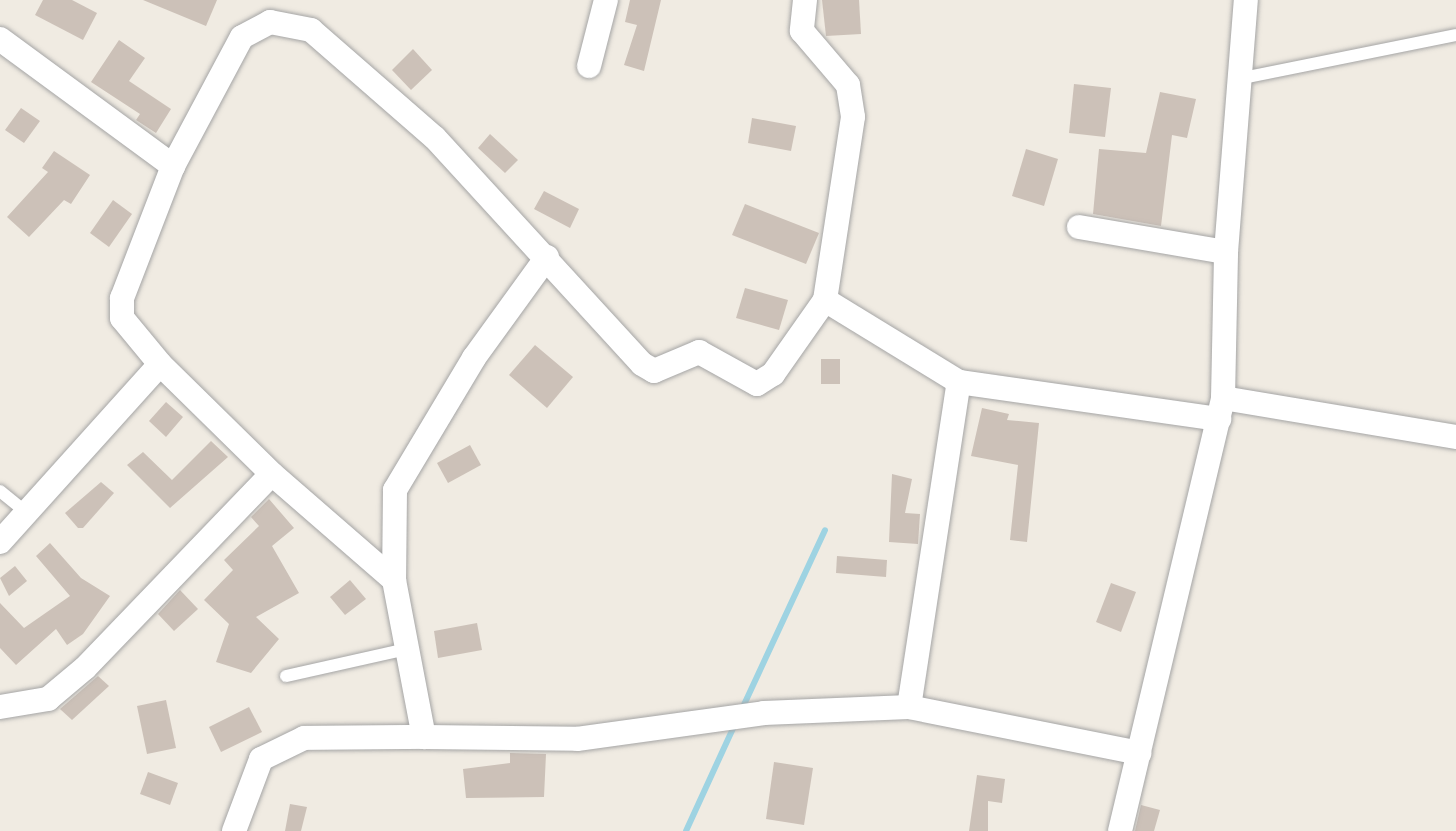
<!DOCTYPE html>
<html>
<head>
<meta charset="utf-8">
<style>
  body { margin:0 }
  #map { position:relative; width:1456px; height:831px; overflow:hidden; background:#f0ebe2; font-family:"Golos Text",sans-serif }
  div>[style] { position:absolute }
  [style*='--x'] { left:calc(var(--x)*1px); top:calc(var(--y)*1px); width:calc(var(--w)*1px); rotate:calc(var(--a)*1deg) }
  .stream>* { height:6px; margin:-3px; padding:0 3px; transform-origin:3px; border-radius:3px; background:#9ed3e2 }
  .building>* { inset:0; background:#ccc1b8 }
  .roads { filter:drop-shadow(0 0 2px #a5a5a5) drop-shadow(0 0 2px #a5a5a5) }
  .service>* { height:12px; margin:-6px; padding:0 6px; transform-origin:6px; border-radius:6px; background:#fff }
  .minor>* { height:24px; margin:-12px; padding:0 12px; transform-origin:12px; border-radius:12px; background:#fff }
  span { translate:-50% -50%; white-space:nowrap; text-align:center; line-height:1.15; -webkit-text-stroke:7px #fff; paint-order:stroke }
</style>
</head>
<body>
<div id="map">
  <div class="stream">
    <i style="--x:742;--y:709;--w:197;--a:-65.1"></i>
    <i style="--x:686;--y:831;--w:120;--a:-65.4"></i>
  </div>
  <div class="building">
    <i style="clip-path:polygon(43px 0,72px 0,97px 13px,83px 40px,35px 15px)"></i>
    <i style="clip-path:polygon(143px 0,217px 0,206px 26px)"></i>
    <i style="clip-path:polygon(630px 0,661px 0,644px 71px,624px 65px,637px 25px,625px 22px)"></i>
    <i style="clip-path:polygon(822px 0,859px 0,861px 34px,826px 36px)"></i>
    <i style="clip-path:polygon(119px 40px,145px 58px,129px 81px,171px 109px,156px 133px,136px 120px,140px 114px,91px 82px)"></i>
    <i style="clip-path:polygon(413px 49px,432px 70px,411px 90px,392px 70px)"></i>
    <i style="clip-path:polygon(1074px 84px,1111px 88px,1105px 137px,1069px 133px)"></i>
    <i style="clip-path:polygon(1160px 92px,1196px 99px,1187px 138px,1172px 135px,1161px 226px,1093px 214px,1099px 149px,1146px 153px)"></i>
    <i style="clip-path:polygon(21px 108px,40px 121px,24px 143px,5px 130px)"></i>
    <i style="clip-path:polygon(752px 118px,796px 126px,791px 151px,748px 143px)"></i>
    <i style="clip-path:polygon(490px 134px,518px 160px,505px 173px,478px 148px)"></i>
    <i style="clip-path:polygon(1026px 149px,1058px 159px,1044px 206px,1012px 196px)"></i>
    <i style="clip-path:polygon(54px 151px,90px 175px,71px 204px,64px 200px,29px 237px,7px 217px,48px 172px,42px 168px)"></i>
    <i style="clip-path:polygon(544px 191px,579px 209px,570px 228px,534px 209px)"></i>
    <i style="clip-path:polygon(113px 200px,132px 214px,109px 247px,90px 233px)"></i>
    <i style="clip-path:polygon(745px 204px,819px 233px,806px 264px,732px 235px)"></i>
    <i style="clip-path:polygon(745px 288px,788px 300px,779px 330px,736px 318px)"></i>
    <i style="clip-path:polygon(535px 345px,573px 377px,547px 408px,509px 375px)"></i>
    <i style="clip-path:polygon(821px 359px,840px 359px,840px 384px,821px 384px)"></i>
    <i style="clip-path:polygon(166px 402px,183px 417px,166px 437px,149px 421px)"></i>
    <i style="clip-path:polygon(982px 408px,1009px 414px,1007px 420px,1039px 423px,1027px 542px,1010px 540px,1018px 465px,971px 456px)"></i>
    <i style="clip-path:polygon(211px 441px,228px 457px,170px 508px,127px 465px,143px 452px,172px 480px)"></i>
    <i style="clip-path:polygon(470px 445px,481px 465px,448px 483px,437px 463px)"></i>
    <i style="clip-path:polygon(892px 474px,912px 479px,905px 513px,920px 514px,918px 544px,889px 542px)"></i>
    <i style="clip-path:polygon(101px 482px,114px 493px,83px 528px,78px 528px,65px 513px)"></i>
    <i style="clip-path:polygon(269px 499px,294px 528px,272px 546px,299px 593px,256px 617px,279px 639px,251px 673px,216px 662px,229px 624px,204px 600px,233px 570px,224px 560px,259px 526px,251px 517px)"></i>
    <i style="clip-path:polygon(50px 543px,81px 578px,110px 596px,83px 634px,67px 645px,56px 629px,16px 665px,0 648px,0 603px,24px 628px,70px 596px,36px 556px)"></i>
    <i style="clip-path:polygon(837px 556px,887px 560px,886px 577px,836px 573px)"></i>
    <i style="clip-path:polygon(15px 566px,27px 581px,9px 596px,0 578px)"></i>
    <i style="clip-path:polygon(350px 580px,366px 599px,345px 615px,330px 597px)"></i>
    <i style="clip-path:polygon(1111px 583px,1136px 592px,1121px 632px,1096px 622px)"></i>
    <i style="clip-path:polygon(180px 590px,198px 609px,174px 631px,158px 614px)"></i>
    <i style="clip-path:polygon(477px 623px,482px 650px,438px 658px,434px 631px)"></i>
    <i style="clip-path:polygon(98px 676px,109px 686px,72px 720px,60px 709px)"></i>
    <i style="clip-path:polygon(166px 700px,176px 748px,147px 754px,137px 706px)"></i>
    <i style="clip-path:polygon(249px 707px,262px 732px,221px 752px,209px 727px)"></i>
    <i style="clip-path:polygon(510px 753px,546px 754px,544px 797px,466px 798px,463px 769px,510px 763px)"></i>
    <i style="clip-path:polygon(774px 762px,813px 768px,804px 825px,766px 819px)"></i>
    <i style="clip-path:polygon(148px 772px,178px 783px,170px 805px,140px 794px)"></i>
    <i style="clip-path:polygon(977px 775px,1005px 779px,1002px 803px,988px 801px,988px 831px,969px 831px)"></i>
    <i style="clip-path:polygon(290px 804px,307px 807px,301px 831px,285px 831px)"></i>
    <i style="clip-path:polygon(1141px 805px,1160px 810px,1154px 831px,1135px 831px)"></i>
  </div>
  <div class="roads">
    <div class="service">
      <i style="--x:1243;--y:78;--w:217;--a:-11.4"></i>
      <i style="--x:0;--y:491;--w:35;--a:39"></i>
      <i style="--x:286;--y:676;--w:124;--a:-12.6"></i>
    </div>
    <div class="minor">
      <i style="--x:805;--y:0;--w:31;--a:96"></i>
      <i style="--x:802;--y:31;--w:71;--a:49.6"></i>
      <i style="--x:848;--y:85;--w:32;--a:81"></i>
      <i style="--x:853;--y:117;--w:185;--a:98.7"></i>
      <i style="--x:825;--y:300;--w:157;--a:31.5"></i>
      <i style="--x:959;--y:382;--w:263;--a:8.1"></i>
      <i style="--x:0;--y:39;--w:215;--a:36.3"></i>
      <i style="--x:173;--y:166;--w:146;--a:-61.9"></i>
      <i style="--x:242;--y:37;--w:32;--a:-28"></i>
      <i style="--x:270;--y:22;--w:42;--a:11"></i>
      <i style="--x:311;--y:30;--w:164;--a:41.1"></i>
      <i style="--x:435;--y:138;--w:306;--a:47.5"></i>
      <i style="--x:642;--y:364;--w:14;--a:30"></i>
      <i style="--x:654;--y:371;--w:49;--a:-22.9"></i>
      <i style="--x:699;--y:352;--w:66;--a:28.9"></i>
      <i style="--x:757;--y:384;--w:19;--a:-32"></i>
      <i style="--x:773;--y:374;--w:90;--a:-54.9"></i>
      <i style="--x:589;--y:66;--w:68;--a:-75.6"></i>
      <i style="--x:173;--y:166;--w:142;--a:111.1"></i>
      <i style="--x:122;--y:298;--w:20;--a:90"></i>
      <i style="--x:122;--y:318;--w:60;--a:50.4"></i>
      <i style="--x:160;--y:364;--w:157;--a:44.5"></i>
      <i style="--x:1079;--y:227;--w:149;--a:9.7"></i>
      <i style="--x:547;--y:257;--w:125;--a:125.9"></i>
      <i style="--x:474;--y:358;--w:154;--a:120.9"></i>
      <i style="--x:395;--y:490;--w:90;--a:90.6"></i>
      <i style="--x:394;--y:580;--w:160;--a:79.2"></i>
      <i style="--x:424;--y:737;--w:153;--a:0.7"></i>
      <i style="--x:577;--y:739;--w:189;--a:-7.9"></i>
      <i style="--x:764;--y:713;--w:145;--a:-2.4"></i>
      <i style="--x:909;--y:707;--w:235;--a:11.3"></i>
      <i style="--x:1223;--y:398;--w:236;--a:9.5"></i>
      <i style="--x:0;--y:542;--w:239;--a:-48"></i>
      <i style="--x:0;--y:707;--w:49;--a:-9.5"></i>
      <i style="--x:48;--y:699;--w:48;--a:-40"></i>
      <i style="--x:85;--y:668;--w:269;--a:-46.1"></i>
      <i style="--x:272;--y:474;--w:162;--a:41"></i>
      <i style="--x:909;--y:707;--w:329;--a:-81.3"></i>
      <i style="--x:234;--y:831;--w:77;--a:-69.4"></i>
      <i style="--x:261;--y:759;--w:48;--a:-26"></i>
      <i style="--x:304;--y:738;--w:120;--a:-0.5"></i>
      <i style="--x:1120;--y:831;--w:445;--a:-76.6"></i>
      <i style="--x:1223;--y:398;--w:146;--a:-88.8"></i>
      <i style="--x:1226;--y:252;--w:253;--a:-85.5"></i>
    </div>
  </div>
</div>
</body>
</html>
